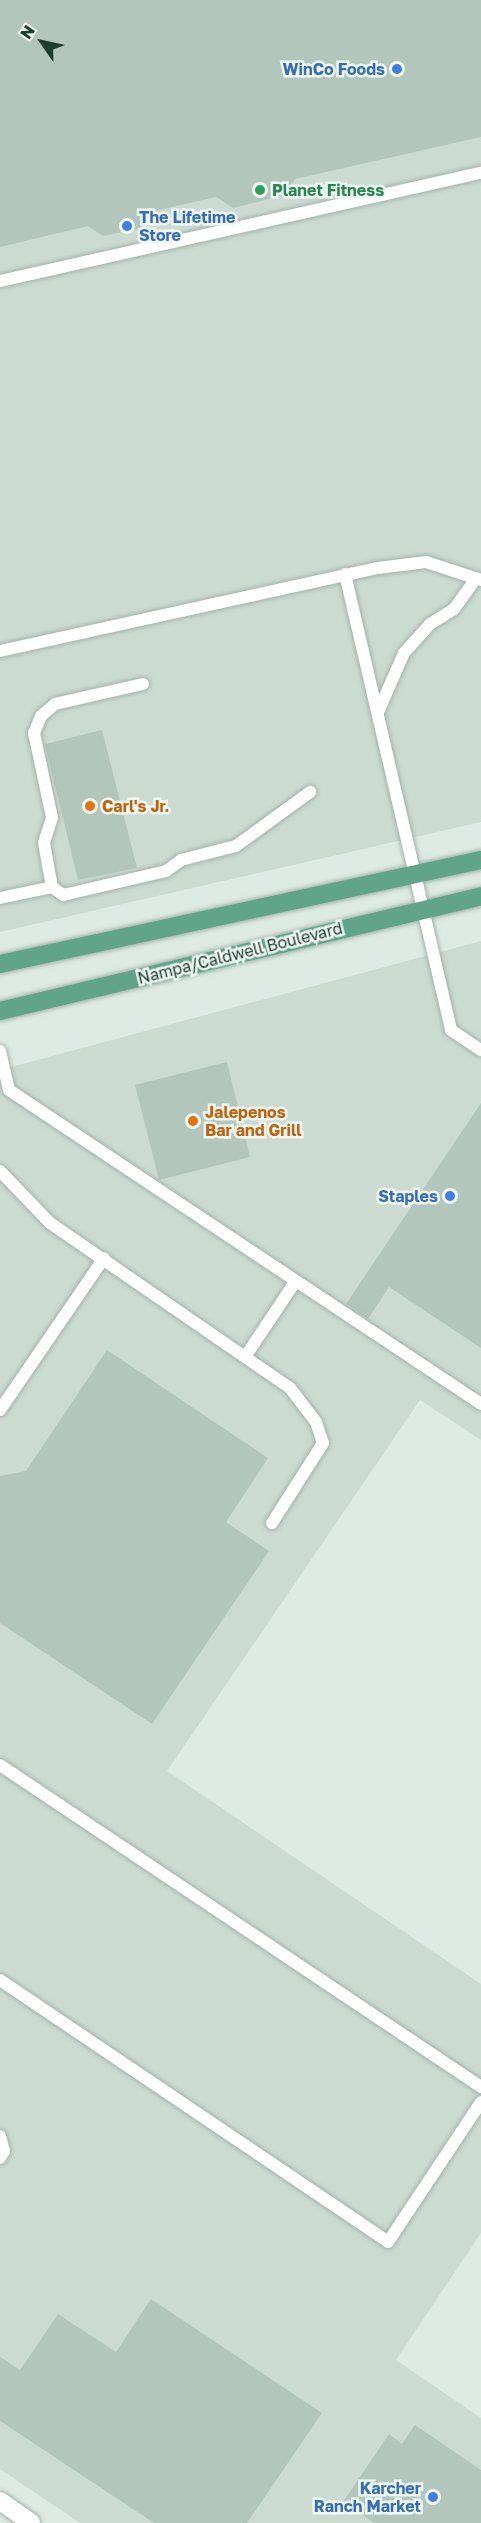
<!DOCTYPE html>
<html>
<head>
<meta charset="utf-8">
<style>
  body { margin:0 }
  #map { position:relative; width:481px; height:2523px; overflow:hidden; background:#deebe4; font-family:"Golos Text",sans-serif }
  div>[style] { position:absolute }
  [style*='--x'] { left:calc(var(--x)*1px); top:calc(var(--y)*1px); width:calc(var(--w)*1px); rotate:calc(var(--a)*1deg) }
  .built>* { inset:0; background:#ccdbd2 }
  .building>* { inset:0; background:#b3c6bc }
  .roads { filter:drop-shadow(0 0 2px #a1b3aa) drop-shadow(0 0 2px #a1b3aa) }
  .service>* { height:12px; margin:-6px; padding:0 6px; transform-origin:6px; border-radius:6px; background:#fff }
  .minor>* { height:18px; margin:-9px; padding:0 9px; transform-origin:9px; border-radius:9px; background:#fff }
  .primary>* { height:18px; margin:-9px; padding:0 9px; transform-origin:9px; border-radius:9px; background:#5fa48b }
  .dots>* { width:16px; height:16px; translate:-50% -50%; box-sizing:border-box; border:3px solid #eff7f2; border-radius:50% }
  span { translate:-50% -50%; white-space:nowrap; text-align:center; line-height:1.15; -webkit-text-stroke:5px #eff7f2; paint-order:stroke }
  .shop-label { font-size:16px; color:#366cbe; font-weight:700 }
  .right { translate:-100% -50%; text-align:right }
  .left { translate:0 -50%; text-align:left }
  .leisure-label { font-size:16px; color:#27864d; font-weight:700 }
  .food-label { font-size:16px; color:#c56008; font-weight:700 }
  .street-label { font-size:16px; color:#1e3c30 }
  .north { position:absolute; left:12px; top:12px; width:60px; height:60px; -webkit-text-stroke:4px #eff7f2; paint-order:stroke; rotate:304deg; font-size:16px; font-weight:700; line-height:24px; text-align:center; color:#1e3c30 }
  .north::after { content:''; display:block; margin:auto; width:21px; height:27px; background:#1e3c30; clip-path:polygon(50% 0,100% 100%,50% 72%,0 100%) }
</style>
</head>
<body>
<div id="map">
  <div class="built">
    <i style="clip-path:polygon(0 0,481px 0,481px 822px,0 932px)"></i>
    <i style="clip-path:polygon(481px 941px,481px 1440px,420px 1400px,167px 1771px,481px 1984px,481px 2233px,396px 2360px,481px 2418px,481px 2523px,80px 2523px,0 2469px,0 1070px)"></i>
  </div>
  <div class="building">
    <i style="clip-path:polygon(0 0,481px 0,481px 137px,295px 179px,285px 195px,233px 208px,216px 197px,150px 212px,141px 228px,103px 236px,88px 226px,0 247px)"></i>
    <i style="clip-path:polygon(102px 730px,137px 868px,78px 880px,45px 744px)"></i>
    <i style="clip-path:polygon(227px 1062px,250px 1157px,159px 1180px,135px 1085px)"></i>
    <i style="clip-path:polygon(481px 1103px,481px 1348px,389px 1287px,368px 1319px,346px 1304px)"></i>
    <i style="clip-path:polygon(107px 1350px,268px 1458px,226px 1522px,269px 1551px,152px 1724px,0 1623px,0 1476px,26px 1471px)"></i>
    <i style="clip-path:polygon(151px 2299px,322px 2413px,247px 2523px,154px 2523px,0 2421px,0 2357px,20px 2370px,58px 2314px,116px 2352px)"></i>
    <i style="clip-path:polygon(415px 2425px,481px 2470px,481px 2523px,374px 2523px,343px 2502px,389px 2434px,402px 2444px)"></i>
  </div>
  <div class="roads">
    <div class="service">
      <i style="--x:0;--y:281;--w:493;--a:-12.7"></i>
      <i style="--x:345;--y:574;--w:468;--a:76.9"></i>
      <i style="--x:451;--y:1030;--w:36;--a:34"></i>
      <i style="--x:0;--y:651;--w:387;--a:-12.4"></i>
      <i style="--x:378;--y:568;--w:48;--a:-7.1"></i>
      <i style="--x:426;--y:562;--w:58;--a:18.1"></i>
      <i style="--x:143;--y:684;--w:90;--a:167.2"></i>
      <i style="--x:55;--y:704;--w:18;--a:139"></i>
      <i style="--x:41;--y:716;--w:18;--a:112"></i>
      <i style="--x:34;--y:733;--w:87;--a:78"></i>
      <i style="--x:52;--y:818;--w:26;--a:108"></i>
      <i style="--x:44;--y:843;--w:45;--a:79.7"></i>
      <i style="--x:52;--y:887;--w:14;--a:36"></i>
      <i style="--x:63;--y:895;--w:106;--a:-13.1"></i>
      <i style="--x:166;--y:871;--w:19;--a:-36"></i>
      <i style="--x:181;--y:860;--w:57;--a:-14.3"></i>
      <i style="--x:236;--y:846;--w:92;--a:-36.1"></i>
      <i style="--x:378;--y:712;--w:64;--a:-66.2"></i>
      <i style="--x:404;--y:653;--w:39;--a:-48"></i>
      <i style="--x:430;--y:624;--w:28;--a:-32"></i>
      <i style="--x:454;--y:609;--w:37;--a:-54"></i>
      <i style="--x:0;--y:898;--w:53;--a:-11.9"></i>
      <i style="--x:0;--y:1051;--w:40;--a:77"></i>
      <i style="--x:9;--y:1090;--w:567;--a:33.63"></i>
      <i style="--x:0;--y:1171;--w:72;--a:46.1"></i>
      <i style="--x:50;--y:1223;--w:291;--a:34.5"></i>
      <i style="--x:290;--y:1388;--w:43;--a:52.6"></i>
      <i style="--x:316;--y:1422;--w:22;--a:72"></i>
      <i style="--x:323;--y:1443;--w:95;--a:122.5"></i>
      <i style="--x:245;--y:1357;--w:90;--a:-56.3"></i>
      <i style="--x:0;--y:1410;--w:184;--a:-55.6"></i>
      <i style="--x:0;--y:1765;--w:579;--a:33.8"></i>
      <i style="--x:0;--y:1980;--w:468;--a:34"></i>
      <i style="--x:388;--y:2242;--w:168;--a:-56.4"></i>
      <i style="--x:0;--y:2136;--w:16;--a:75"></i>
      <i style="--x:4;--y:2151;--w:8;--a:120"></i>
    </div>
    <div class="minor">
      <i style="--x:0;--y:2501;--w:38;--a:35"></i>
    </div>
    <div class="primary">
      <i style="--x:0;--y:964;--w:492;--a:-12.2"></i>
      <i style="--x:0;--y:1011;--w:495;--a:-13.4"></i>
    </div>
  </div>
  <div class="dots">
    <i style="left:397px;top:69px;background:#3f7fe0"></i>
    <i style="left:260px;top:190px;background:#2e9e5b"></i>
    <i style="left:127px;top:226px;background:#3f7fe0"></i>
    <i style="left:90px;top:806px;background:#e8710a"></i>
    <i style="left:193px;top:1121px;background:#e8710a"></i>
    <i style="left:450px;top:1196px;background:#3f7fe0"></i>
    <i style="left:433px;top:2497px;background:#3f7fe0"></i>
  </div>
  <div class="shop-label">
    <span class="right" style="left:385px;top:69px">WinCo Foods</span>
    <span class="left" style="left:139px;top:226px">The Lifetime<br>Store</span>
    <span class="right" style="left:438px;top:1196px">Staples</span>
    <span class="right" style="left:421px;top:2497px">Karcher<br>Ranch Market</span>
  </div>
  <div class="leisure-label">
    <span class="left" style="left:272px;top:190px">Planet Fitness</span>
  </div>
  <div class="food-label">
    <span class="left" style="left:102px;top:806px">Carl's Jr.</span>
    <span class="left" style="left:205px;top:1121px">Jalepenos<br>Bar and Grill</span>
  </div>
  <div class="street-label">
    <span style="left:240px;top:953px;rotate:-14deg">Nampa/Caldwell Boulevard</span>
  </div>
  <div class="north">N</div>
</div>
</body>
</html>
